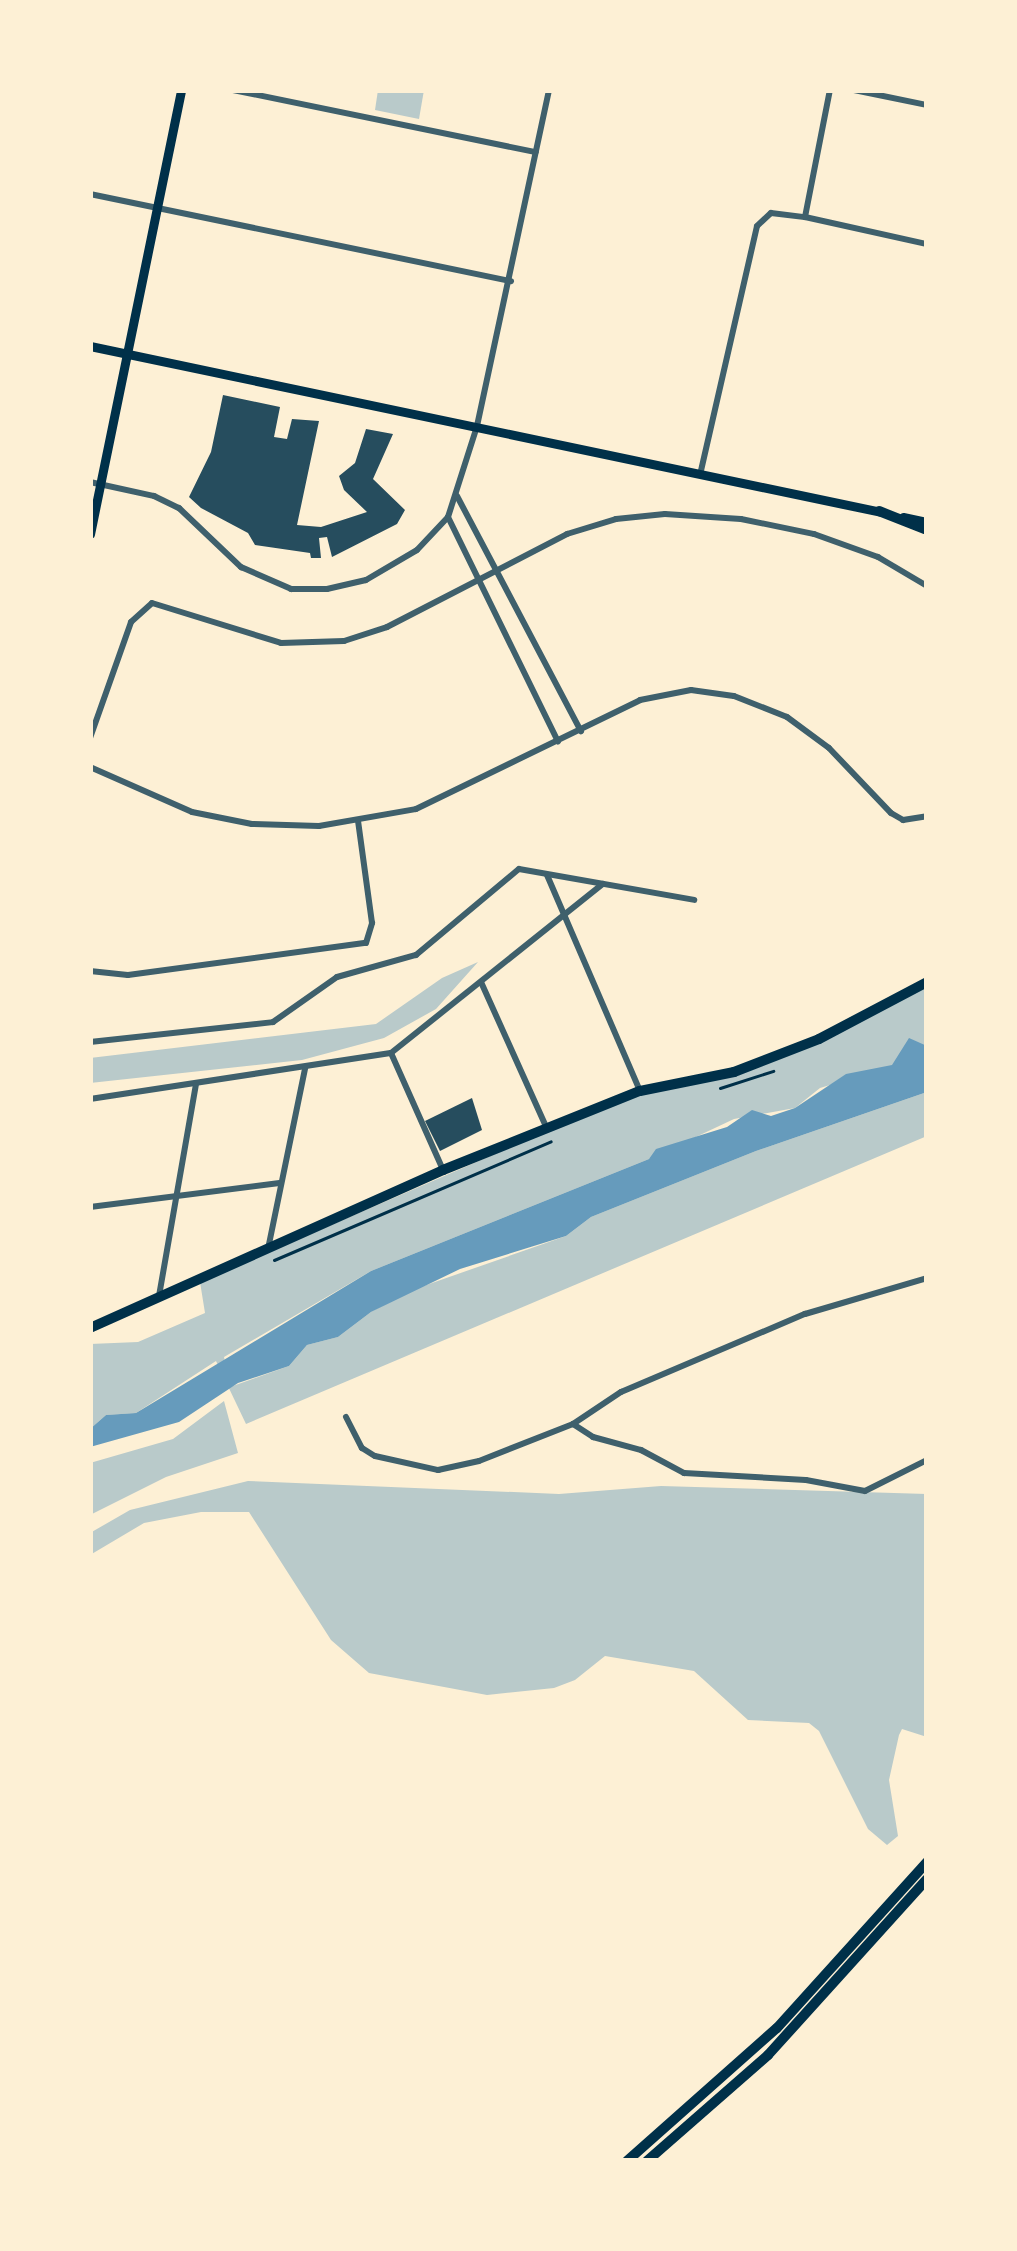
<!DOCTYPE html>
<html>
<head>
<meta charset="utf-8">
<style>
  body { margin:0 }
  #map { position:relative; width:1017px; height:2251px; overflow:hidden; background:#fdf0d5; font-family:Montserrat,sans-serif }
  div>[style] { position:absolute }
  [style*='--x'] { left:calc(var(--x)*1px); top:calc(var(--y)*1px); width:calc(var(--w)*1px); rotate:calc(var(--a)*1deg) }
  .green>* { inset:0; background:#b9caca }
  .water>* { inset:0; background:#669bbc }
  .building>* { inset:0; background:#264d5e }
  .path>* { height:3px; margin:-1.5px; padding:0 1.5px; transform-origin:1.5px; border-radius:1.5px; background:#003049 }
  .minor>* { height:6px; margin:-3px; padding:0 3px; transform-origin:3px; border-radius:3px; background:#3f606c }
  .secondary>* { height:9px; margin:-4.5px; padding:0 4.5px; transform-origin:4.5px; border-radius:4.5px; background:#003049 }
  .primary>* { height:10px; margin:-5px; padding:0 5px; transform-origin:5px; border-radius:5px; background:#003049 }
  span { translate:-50% -50%; white-space:nowrap; text-align:center; line-height:1.15; -webkit-text-stroke:12px #fdf0d5; paint-order:stroke }
  .frame { position:absolute; inset:0; border:93px solid #fdf0d5; pointer-events:none }
</style>
</head>
<body>
<div id="map">
  <div class="green">
    <i style="clip-path:polygon(378px 90px,424px 90px,419px 119px,375px 110px)"></i>
    <i style="clip-path:polygon(478px 962px,436px 1009px,384px 1038px,302px 1060px,90px 1083px,90px 1058px,376px 1024px,442px 978px)"></i>
    <i style="clip-path:polygon(927px 982px,927px 1046px,893px 1066px,820px 1088px,795px 1108px,734px 1119px,649px 1159px,371px 1271px,224px 1357px,230px 1387px,289px 1366px,307px 1345px,338px 1337px,371px 1312px,415px 1289px,566px 1236px,591px 1217px,756px 1151px,927px 1092px,927px 1136px,246px 1424px,216px 1361px,136px 1413px,106px 1415px,90px 1429px,90px 1344px,138px 1342px,205px 1313px,200px 1282px,640px 1091px,718px 1077px,819px 1039px)"></i>
    <i style="clip-path:polygon(224px 1401px,238px 1453px,166px 1477px,90px 1515px,90px 1463px,173px 1439px)"></i>
    <i style="clip-path:polygon(248px 1481px,559px 1494px,661px 1486px,927px 1494px,927px 1737px,902px 1729px,899px 1735px,889px 1780px,898px 1836px,887px 1845px,868px 1829px,819px 1731px,809px 1723px,748px 1720px,694px 1671px,605px 1656px,575px 1680px,554px 1688px,487px 1695px,369px 1673px,331px 1640px,249px 1512px,201px 1512px,144px 1523px,90px 1555px,90px 1533px,130px 1510px)"></i>
  </div>
  <div class="water">
    <i style="clip-path:polygon(909px 1038px,927px 1046px,927px 1092px,756px 1151px,591px 1217px,566px 1236px,460px 1269px,371px 1312px,338px 1337px,307px 1345px,289px 1366px,238px 1383px,179px 1422px,90px 1447px,90px 1429px,106px 1415px,136px 1413px,371px 1271px,649px 1159px,656px 1149px,727px 1127px,752px 1110px,771px 1116px,795px 1108px,846px 1074px,892px 1065px)"></i>
  </div>
  <div class="building">
    <i style="clip-path:polygon(223px 395px,280px 407px,274px 437px,287px 439px,292px 419px,319px 421px,297px 525px,321px 527px,367px 512px,344px 490px,339px 476px,355px 463px,366px 429px,393px 434px,373px 479px,405px 510px,397px 524px,332px 557px,327px 537px,319px 538px,321px 558px,311px 558px,310px 553px,255px 545px,248px 533px,201px 508px,189px 497px,211px 452px)"></i>
    <i style="clip-path:polygon(472px 1098px,482px 1130px,440px 1151px,425px 1121px)"></i>
  </div>
  <div class="path">
    <i style="--x:720;--y:1088;--w:56;--a:-17.8"></i>
    <i style="--x:274;--y:1260;--w:301;--a:-23.2"></i>
  </div>
  <div class="minor">
    <i style="--x:233;--y:90;--w:309;--a:11.6"></i>
    <i style="--x:854;--y:90;--w:75;--a:11.6"></i>
    <i style="--x:90;--y:194;--w:430;--a:11.7"></i>
    <i style="--x:805;--y:217;--w:125;--a:12.5"></i>
    <i style="--x:700;--y:475;--w:255;--a:-77.1"></i>
    <i style="--x:757;--y:226;--w:19;--a:-43"></i>
    <i style="--x:771;--y:213;--w:34;--a:7"></i>
    <i style="--x:805;--y:217;--w:129;--a:-78.9"></i>
    <i style="--x:90;--y:482;--w:66;--a:12.3"></i>
    <i style="--x:154;--y:496;--w:28;--a:26"></i>
    <i style="--x:179;--y:508;--w:86;--a:43.6"></i>
    <i style="--x:241;--y:567;--w:55;--a:23.7"></i>
    <i style="--x:291;--y:589;--w:36;--a:0"></i>
    <i style="--x:327;--y:589;--w:40;--a:-13"></i>
    <i style="--x:366;--y:580;--w:59;--a:-30.5"></i>
    <i style="--x:417;--y:550;--w:45;--a:-46.8"></i>
    <i style="--x:448;--y:517;--w:96;--a:-72.3"></i>
    <i style="--x:477;--y:426;--w:344;--a:-77.9"></i>
    <i style="--x:457;--y:496;--w:266;--a:62.2"></i>
    <i style="--x:448;--y:517;--w:250;--a:63.9"></i>
    <i style="--x:90;--y:738;--w:123;--a:-70.5"></i>
    <i style="--x:131;--y:622;--w:28;--a:-42"></i>
    <i style="--x:152;--y:603;--w:135;--a:17.2"></i>
    <i style="--x:281;--y:643;--w:63;--a:-1.8"></i>
    <i style="--x:344;--y:641;--w:45;--a:-18"></i>
    <i style="--x:387;--y:627;--w:203;--a:-27.3"></i>
    <i style="--x:567;--y:534;--w:51;--a:-17"></i>
    <i style="--x:616;--y:519;--w:49;--a:-5.8"></i>
    <i style="--x:665;--y:514;--w:76;--a:3.8"></i>
    <i style="--x:741;--y:519;--w:75;--a:11.6"></i>
    <i style="--x:814;--y:534;--w:68;--a:19.8"></i>
    <i style="--x:878;--y:557;--w:57;--a:30.6"></i>
    <i style="--x:90;--y:767;--w:111;--a:23.8"></i>
    <i style="--x:192;--y:812;--w:61;--a:11.3"></i>
    <i style="--x:252;--y:824;--w:67;--a:1.7"></i>
    <i style="--x:319;--y:826;--w:98;--a:-9.9"></i>
    <i style="--x:416;--y:809;--w:249;--a:-25.9"></i>
    <i style="--x:640;--y:700;--w:52;--a:-11.1"></i>
    <i style="--x:691;--y:690;--w:43;--a:7.9"></i>
    <i style="--x:734;--y:696;--w:57;--a:21.6"></i>
    <i style="--x:787;--y:717;--w:52;--a:36.4"></i>
    <i style="--x:829;--y:748;--w:90;--a:46.4"></i>
    <i style="--x:891;--y:813;--w:14;--a:30"></i>
    <i style="--x:903;--y:820;--w:24;--a:-9"></i>
    <i style="--x:547;--y:875;--w:235;--a:66.7"></i>
    <i style="--x:90;--y:971;--w:38;--a:6"></i>
    <i style="--x:128;--y:975;--w:240;--a:-7.7"></i>
    <i style="--x:366;--y:943;--w:21;--a:-73"></i>
    <i style="--x:372;--y:923;--w:103;--a:-97.8"></i>
    <i style="--x:481;--y:982;--w:161;--a:65.8"></i>
    <i style="--x:90;--y:1042;--w:184;--a:-6.2"></i>
    <i style="--x:273;--y:1022;--w:78;--a:-35.1"></i>
    <i style="--x:337;--y:977;--w:82;--a:-15.6"></i>
    <i style="--x:416;--y:955;--w:134;--a:-39.9"></i>
    <i style="--x:519;--y:869;--w:178;--a:10"></i>
    <i style="--x:391;--y:1053;--w:128;--a:66"></i>
    <i style="--x:90;--y:1099;--w:304;--a:-8.7"></i>
    <i style="--x:391;--y:1053;--w:271;--a:-38.6"></i>
    <i style="--x:90;--y:1207;--w:191;--a:-7.2"></i>
    <i style="--x:268;--y:1249;--w:185;--a:-78.4"></i>
    <i style="--x:159;--y:1296;--w:214;--a:-80.1"></i>
    <i style="--x:346;--y:1417;--w:35;--a:63"></i>
    <i style="--x:362;--y:1448;--w:15;--a:32"></i>
    <i style="--x:375;--y:1456;--w:65;--a:12.5"></i>
    <i style="--x:438;--y:1470;--w:42;--a:-12.4"></i>
    <i style="--x:479;--y:1461;--w:101;--a:-21.5"></i>
    <i style="--x:573;--y:1424;--w:24;--a:33"></i>
    <i style="--x:593;--y:1437;--w:50;--a:15.2"></i>
    <i style="--x:641;--y:1450;--w:49;--a:28.1"></i>
    <i style="--x:684;--y:1473;--w:122;--a:3.3"></i>
    <i style="--x:806;--y:1480;--w:60;--a:10.6"></i>
    <i style="--x:865;--y:1491;--w:69;--a:-26.6"></i>
    <i style="--x:573;--y:1424;--w:58;--a:-33.7"></i>
    <i style="--x:621;--y:1392;--w:200;--a:-23"></i>
    <i style="--x:805;--y:1314;--w:127;--a:-16.4"></i>
  </div>
  <div class="secondary">
    <i style="--x:90;--y:346;--w:808;--a:11.85"></i>
    <i style="--x:903;--y:517;--w:25;--a:12"></i>
    <i style="--x:90;--y:534;--w:453;--a:-78.4"></i>
  </div>
  <div class="primary">
    <i style="--x:879;--y:511;--w:52;--a:21.6"></i>
    <i style="--x:90;--y:1328;--w:387;--a:-24.1"></i>
    <i style="--x:443;--y:1170;--w:212;--a:-21.9"></i>
    <i style="--x:640;--y:1091;--w:96;--a:-11.4"></i>
    <i style="--x:734;--y:1072;--w:91;--a:-21.2"></i>
    <i style="--x:819;--y:1039;--w:122;--a:-27.8"></i>
    <i style="--x:627;--y:2161;--w:200;--a:-41.6"></i>
    <i style="--x:777;--y:2028;--w:224;--a:-47.9"></i>
    <i style="--x:647;--y:2161;--w:161;--a:-41.2"></i>
    <i style="--x:768;--y:2055;--w:237;--a:-47.9"></i>
  </div>
  <div class="frame"></div>
</div>
</body>
</html>
